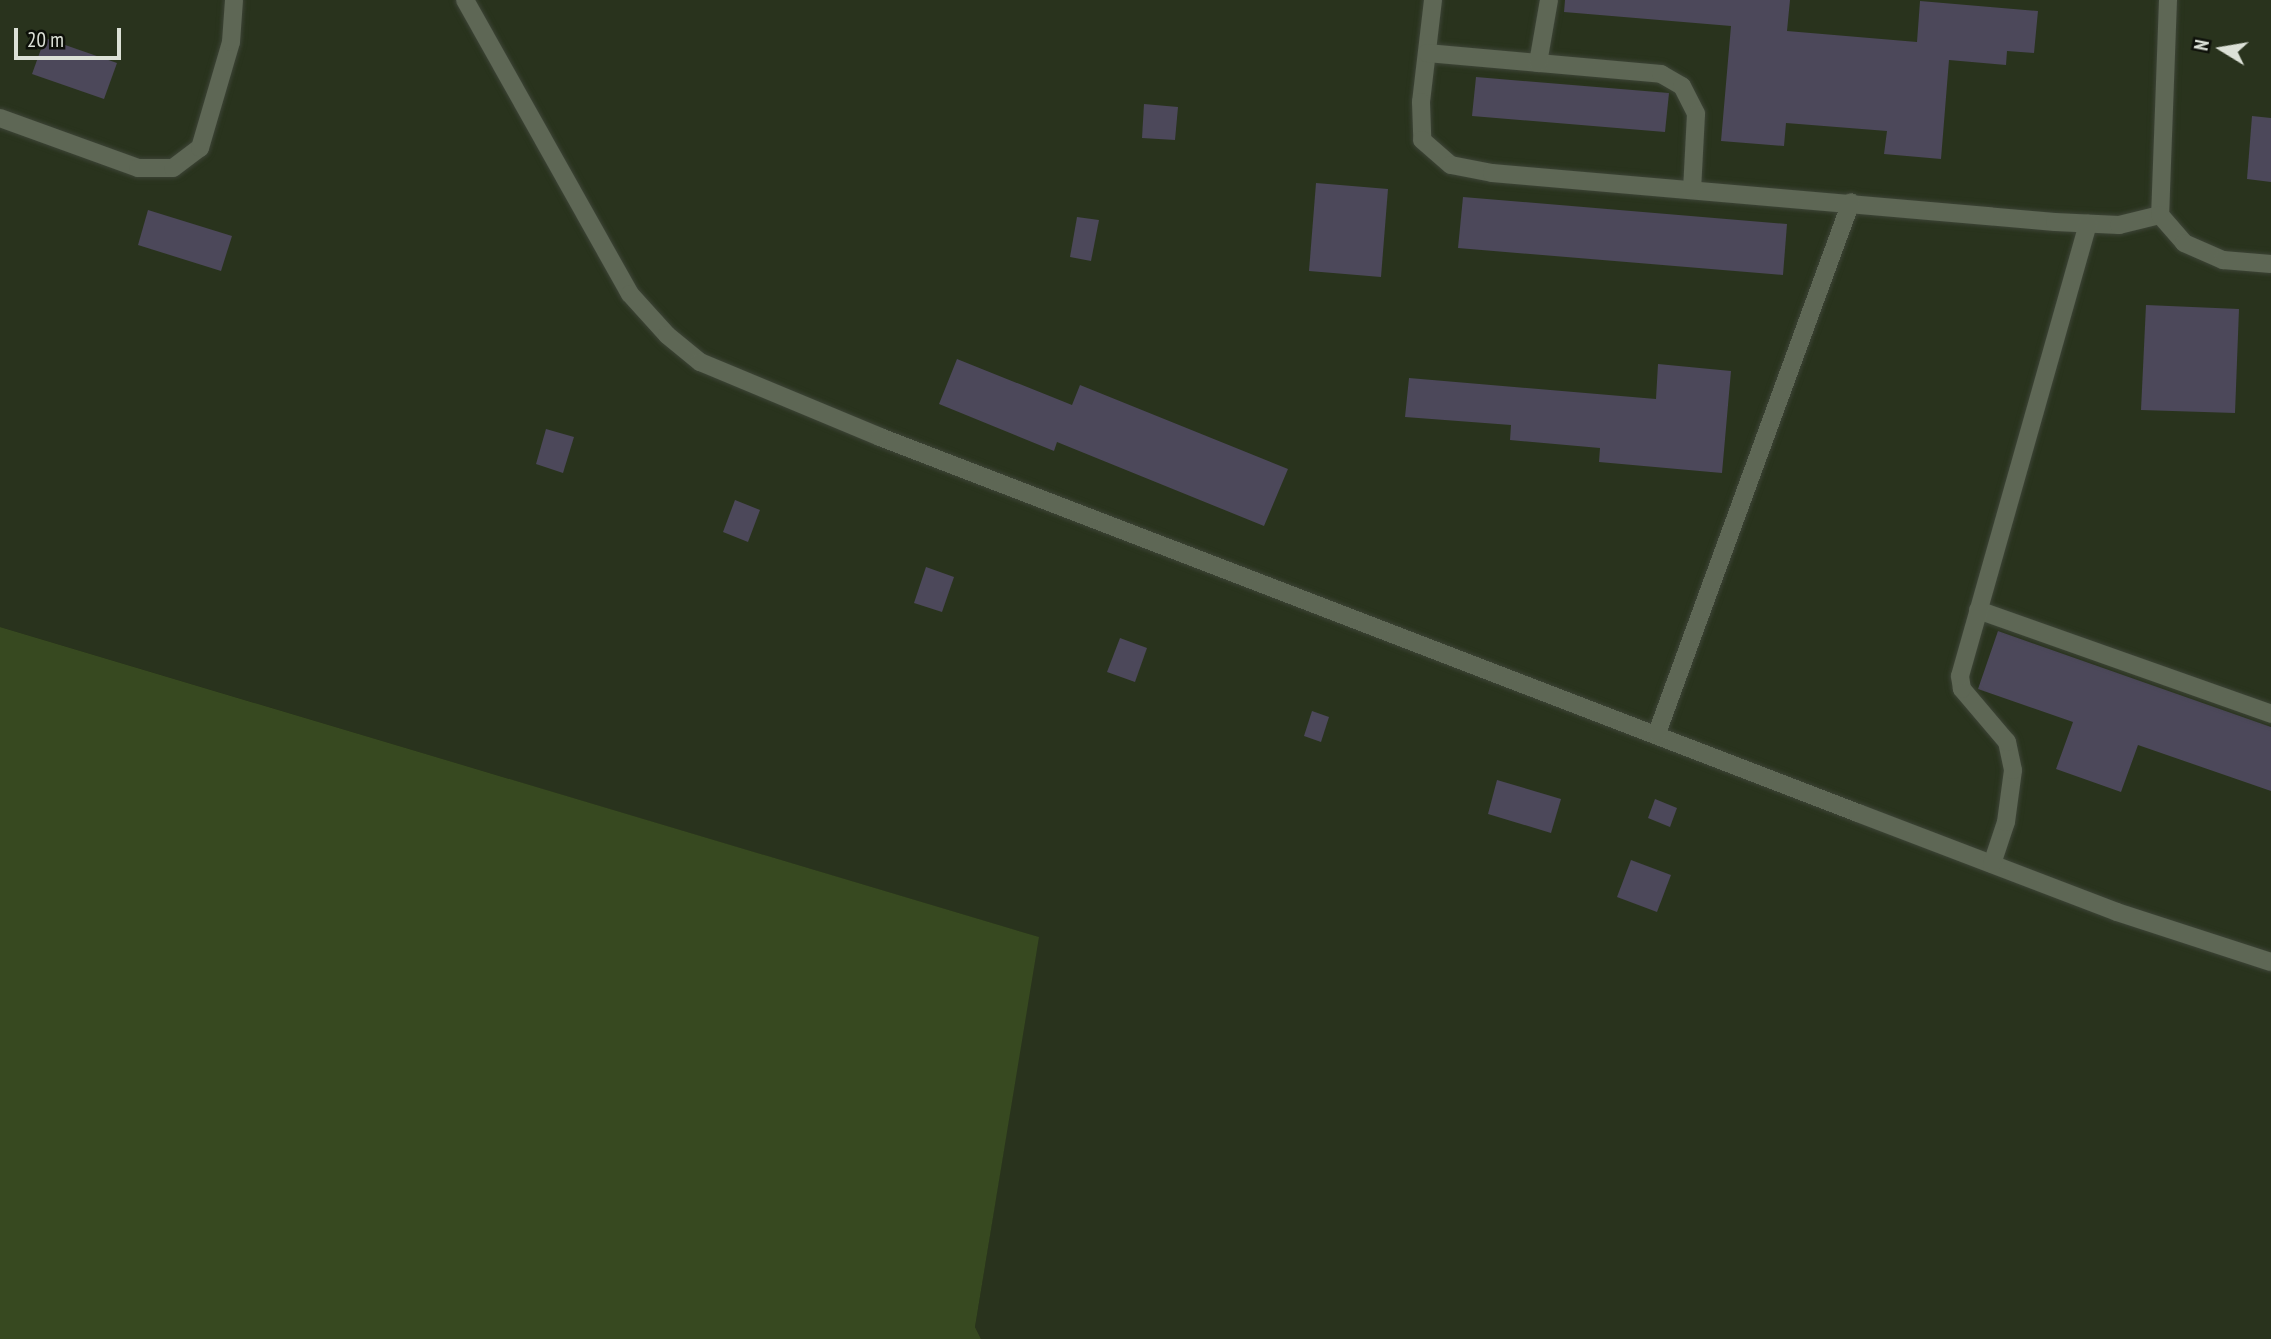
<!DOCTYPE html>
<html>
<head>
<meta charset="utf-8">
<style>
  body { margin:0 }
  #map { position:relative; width:2271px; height:1339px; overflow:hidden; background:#222919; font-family:"PT Sans Narrow",sans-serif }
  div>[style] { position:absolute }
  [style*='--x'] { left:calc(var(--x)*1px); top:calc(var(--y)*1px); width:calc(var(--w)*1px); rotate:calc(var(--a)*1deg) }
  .built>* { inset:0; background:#29331d }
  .green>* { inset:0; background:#374920 }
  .building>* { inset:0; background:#4c485a }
  .roads { filter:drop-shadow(0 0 2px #3d4437) drop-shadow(0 0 2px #3d4437) }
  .lane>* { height:18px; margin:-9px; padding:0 9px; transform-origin:9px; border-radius:9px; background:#5e6755 }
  span { translate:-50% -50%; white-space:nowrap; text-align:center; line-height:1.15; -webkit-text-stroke:5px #0d1009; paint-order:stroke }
  .north { position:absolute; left:2187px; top:14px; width:70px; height:70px; -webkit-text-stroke:5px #0d1009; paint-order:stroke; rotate:281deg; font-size:19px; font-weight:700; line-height:28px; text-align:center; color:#dce1d7 }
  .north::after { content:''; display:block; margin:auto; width:24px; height:32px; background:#dce1d7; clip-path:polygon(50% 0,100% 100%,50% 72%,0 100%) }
  .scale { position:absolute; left:14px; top:28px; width:107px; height:32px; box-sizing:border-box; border:4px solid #dce1d7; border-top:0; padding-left:9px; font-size:21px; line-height:24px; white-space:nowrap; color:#dce1d7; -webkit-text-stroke:5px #0d1009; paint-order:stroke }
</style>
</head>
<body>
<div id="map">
  <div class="built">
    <i style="clip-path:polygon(0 0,2271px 0,2271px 1339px,981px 1339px,975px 1327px,1038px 937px,0 627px)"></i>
  </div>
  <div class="green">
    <i style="clip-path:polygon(0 627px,1039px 937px,975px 1327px,981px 1339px,0 1339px)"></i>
  </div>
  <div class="building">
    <i style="clip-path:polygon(1565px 0,1790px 0,1787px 31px,1917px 42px,1920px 1px,2038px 11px,2034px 53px,2007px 51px,2006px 65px,1949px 60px,1941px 159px,1884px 154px,1887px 131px,1786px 123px,1784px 146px,1721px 141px,1731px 26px,1564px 12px)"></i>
    <i style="clip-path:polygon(45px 38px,117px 63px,104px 99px,32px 74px)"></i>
    <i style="clip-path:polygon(1476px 77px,1669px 93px,1665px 132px,1472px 116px)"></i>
    <i style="clip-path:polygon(1144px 104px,1178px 107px,1175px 140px,1142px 138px)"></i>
    <i style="clip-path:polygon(2252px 116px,2271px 118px,2271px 182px,2247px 179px)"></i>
    <i style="clip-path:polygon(1316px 183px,1388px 189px,1381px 277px,1309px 271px)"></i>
    <i style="clip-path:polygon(1463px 197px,1787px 224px,1783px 275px,1458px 248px)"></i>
    <i style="clip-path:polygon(148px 210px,232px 236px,221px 271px,138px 245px)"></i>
    <i style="clip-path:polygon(1077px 217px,1099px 220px,1091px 261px,1070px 257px)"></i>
    <i style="clip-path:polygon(2146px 305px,2239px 309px,2235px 413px,2141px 410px)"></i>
    <i style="clip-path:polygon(957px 359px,1072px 405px,1080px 385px,1288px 469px,1264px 526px,1057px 442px,1054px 451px,939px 404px)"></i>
    <i style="clip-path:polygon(1658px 364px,1731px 371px,1722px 473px,1599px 462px,1600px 448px,1510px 440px,1511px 425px,1405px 417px,1409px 378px,1656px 399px)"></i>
    <i style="clip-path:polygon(546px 429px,574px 437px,563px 473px,536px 464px)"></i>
    <i style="clip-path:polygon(735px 500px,760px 510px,748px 542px,723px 532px)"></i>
    <i style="clip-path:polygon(926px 567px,954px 577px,942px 612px,914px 603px)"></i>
    <i style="clip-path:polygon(1998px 631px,2271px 727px,2271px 791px,2138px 745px,2121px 792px,2056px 769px,2073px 722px,1978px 689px)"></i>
    <i style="clip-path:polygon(1120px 638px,1147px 648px,1135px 682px,1107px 672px)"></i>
    <i style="clip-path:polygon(1312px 711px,1329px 717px,1321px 742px,1304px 736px)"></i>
    <i style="clip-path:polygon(1497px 780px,1561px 799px,1551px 833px,1488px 814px)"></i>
    <i style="clip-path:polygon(1655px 799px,1677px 808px,1670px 827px,1648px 818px)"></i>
    <i style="clip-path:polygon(1631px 860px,1671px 875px,1657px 912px,1617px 897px)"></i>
  </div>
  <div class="roads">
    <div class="lane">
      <i style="--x:465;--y:0;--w:337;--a:60.7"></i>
      <i style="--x:630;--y:294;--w:55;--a:47.9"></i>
      <i style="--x:667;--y:335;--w:43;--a:39.3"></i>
      <i style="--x:700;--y:362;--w:195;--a:22.6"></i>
      <i style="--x:880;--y:437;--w:1048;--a:21.03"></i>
      <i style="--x:1858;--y:813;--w:277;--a:20.9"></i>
      <i style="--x:2117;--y:912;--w:162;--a:18"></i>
      <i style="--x:1433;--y:0;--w:103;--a:96.7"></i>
      <i style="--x:1421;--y:102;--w:38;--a:88"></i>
      <i style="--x:1422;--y:140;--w:38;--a:41"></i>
      <i style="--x:1451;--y:165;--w:42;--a:11"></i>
      <i style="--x:1492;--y:173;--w:565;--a:4.97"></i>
      <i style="--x:2055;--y:222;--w:64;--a:2.7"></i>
      <i style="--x:2119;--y:225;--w:42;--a:-13.7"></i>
      <i style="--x:2168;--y:0;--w:215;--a:92.1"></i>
      <i style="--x:2160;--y:215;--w:37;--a:49"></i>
      <i style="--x:2184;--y:243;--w:43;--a:23.6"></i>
      <i style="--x:2223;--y:260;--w:48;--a:4.8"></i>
      <i style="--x:1427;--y:53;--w:235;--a:5.1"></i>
      <i style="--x:1661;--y:74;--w:24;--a:30"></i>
      <i style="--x:1682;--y:86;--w:31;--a:63"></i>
      <i style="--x:1696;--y:114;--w:76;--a:93"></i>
      <i style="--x:1538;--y:63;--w:64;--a:-80.1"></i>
      <i style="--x:0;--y:118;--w:147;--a:19.9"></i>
      <i style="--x:138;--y:168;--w:35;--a:0"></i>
      <i style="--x:173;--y:168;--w:34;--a:-37"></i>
      <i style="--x:200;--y:148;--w:110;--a:-73.7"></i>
      <i style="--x:231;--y:42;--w:42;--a:-85.9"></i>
      <i style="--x:1978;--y:610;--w:311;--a:19.5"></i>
      <i style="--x:1657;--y:733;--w:565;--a:-69.93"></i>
      <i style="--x:1992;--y:864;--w:44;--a:-71.6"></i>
      <i style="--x:2006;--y:822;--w:52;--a:-82.3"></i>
      <i style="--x:2013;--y:770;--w:29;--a:-102"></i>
      <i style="--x:2007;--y:742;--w:70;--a:-130.3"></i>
      <i style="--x:1962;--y:689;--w:13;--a:-99"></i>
      <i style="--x:1960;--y:676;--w:470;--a:-74.2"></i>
    </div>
  </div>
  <div class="north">N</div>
  <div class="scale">20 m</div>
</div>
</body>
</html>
